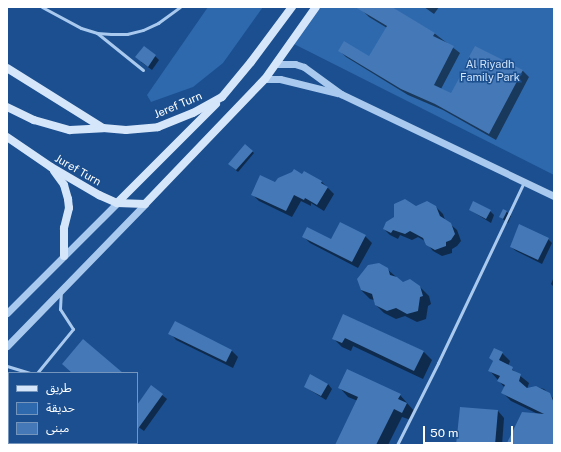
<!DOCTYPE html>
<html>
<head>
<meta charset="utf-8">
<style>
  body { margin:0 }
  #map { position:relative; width:561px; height:452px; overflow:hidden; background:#1b4f8f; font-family:"Public Sans","Noto Sans Arabic",sans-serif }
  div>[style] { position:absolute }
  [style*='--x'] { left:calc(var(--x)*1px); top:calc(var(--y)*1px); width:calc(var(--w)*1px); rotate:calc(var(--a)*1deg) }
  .green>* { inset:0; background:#2e69ad }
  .shadow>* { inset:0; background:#0007 }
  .building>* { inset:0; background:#4478b7 }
  .service>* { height:3px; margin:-1.5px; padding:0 1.5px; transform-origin:1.5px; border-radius:1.5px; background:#a9c9ee }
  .tertiary>* { height:7px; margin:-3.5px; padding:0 3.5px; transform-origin:3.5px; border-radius:3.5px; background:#a9c9ee }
  .secondary>* { height:8px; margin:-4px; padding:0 4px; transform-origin:4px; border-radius:4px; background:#d6e6fa }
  span { translate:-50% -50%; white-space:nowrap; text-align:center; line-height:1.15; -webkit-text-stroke:3px #1b4f8f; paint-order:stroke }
  .park-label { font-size:11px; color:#cfe3fa }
  .street-label { font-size:11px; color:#fff }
  .frame { position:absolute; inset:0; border:8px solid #fff; pointer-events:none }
  .legend { position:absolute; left:8px; top:372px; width:130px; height:72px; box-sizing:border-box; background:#1b4f8f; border:1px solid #7695bc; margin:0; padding:5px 7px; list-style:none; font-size:12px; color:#fff }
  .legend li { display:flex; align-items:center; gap:8px; height:20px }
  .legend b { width:20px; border:1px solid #7695bc }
  .scale { position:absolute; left:423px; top:426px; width:90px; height:18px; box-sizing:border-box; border:2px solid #fff; border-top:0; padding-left:5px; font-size:12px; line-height:14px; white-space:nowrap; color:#fff; -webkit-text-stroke:3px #1b4f8f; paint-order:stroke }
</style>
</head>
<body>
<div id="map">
  <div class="green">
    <i style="clip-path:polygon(208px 7px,263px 7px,223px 63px,193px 87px,151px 102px,147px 95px)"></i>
    <i style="clip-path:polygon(318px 7px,554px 7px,554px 175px,288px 41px)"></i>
  </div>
  <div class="shadow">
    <i style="clip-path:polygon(365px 7px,390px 7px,434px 33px,460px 53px,441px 89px,452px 95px,469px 63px,475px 47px,523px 71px,529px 77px,496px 140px,443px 110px,408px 95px,346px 57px,339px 50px,369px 58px,387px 28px,369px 17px,363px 11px)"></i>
    <i style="clip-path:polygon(424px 7px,439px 7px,434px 14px)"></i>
    <i style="clip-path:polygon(155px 56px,159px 60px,152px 70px,141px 62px)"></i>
    <i style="clip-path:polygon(245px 145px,254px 153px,238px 172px,231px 166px)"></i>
    <i style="clip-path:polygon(303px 175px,322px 182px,334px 194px,324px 211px,311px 203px,311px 206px,301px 201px,292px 217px,259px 201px,252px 194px,275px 184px)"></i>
    <i style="clip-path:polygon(416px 207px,436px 207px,443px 214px,445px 220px,457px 230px,461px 241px,457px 246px,452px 249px,452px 253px,442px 256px,433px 251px,425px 241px,418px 237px,412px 240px,400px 235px,398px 239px,390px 235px,384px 229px)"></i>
    <i style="clip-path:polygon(470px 210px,490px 211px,494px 215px,491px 223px)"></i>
    <i style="clip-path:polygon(506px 211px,511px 216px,508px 223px,500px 217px)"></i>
    <i style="clip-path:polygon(303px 236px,332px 241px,365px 236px,372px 243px,358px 268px,310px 243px)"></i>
    <i style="clip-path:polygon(548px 239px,552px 243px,542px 264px,516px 251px,511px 247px)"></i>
    <i style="clip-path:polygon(387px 269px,403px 283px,419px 286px,429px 296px,431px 304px,428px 306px,426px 319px,417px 322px,405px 316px,396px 319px,384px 313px,375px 304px,374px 300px,370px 299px,361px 290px)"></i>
    <i style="clip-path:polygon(554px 277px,554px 287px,551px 284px)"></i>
    <i style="clip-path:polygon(344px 315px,423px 351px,432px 360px,423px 379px,353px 346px,351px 351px,342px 347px,333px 338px)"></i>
    <i style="clip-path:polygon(175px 322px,232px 351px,238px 357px,233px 368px,176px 340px,170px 333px)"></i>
    <i style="clip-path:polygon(502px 353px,510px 361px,508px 366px,529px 383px,527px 389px,536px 387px,544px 389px,554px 399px,554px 445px,507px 445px,538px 414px,511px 401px,502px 392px,505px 388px,490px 371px,494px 362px,490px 358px)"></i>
    <i style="clip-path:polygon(328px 384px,332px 389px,326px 400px,305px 387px)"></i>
    <i style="clip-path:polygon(152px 387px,167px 399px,144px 431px,137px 426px,137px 407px)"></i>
    <i style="clip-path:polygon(340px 388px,400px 395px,415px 412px,411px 420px,402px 417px,388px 445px,336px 445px,358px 401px,348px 397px)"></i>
    <i style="clip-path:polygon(498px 411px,504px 418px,502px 445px,457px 445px)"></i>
  </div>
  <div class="building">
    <i style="clip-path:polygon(355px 7px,392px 7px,435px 33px,433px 36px,454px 46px,434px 85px,451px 93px,468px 62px,466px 62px,475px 46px,523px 70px,489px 134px,435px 104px,401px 89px,338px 51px,344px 41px,369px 56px,387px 26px)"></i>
    <i style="clip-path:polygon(144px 46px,156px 55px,148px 67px,135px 57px)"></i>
    <i style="clip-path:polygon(245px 144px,253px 151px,236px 170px,228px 164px)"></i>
    <i style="clip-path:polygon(294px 169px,302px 174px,304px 171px,322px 181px,321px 183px,328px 187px,317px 205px,305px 198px,304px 200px,294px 195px,286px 211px,251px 195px,260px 175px,275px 182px,278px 178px,292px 172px)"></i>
    <i style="clip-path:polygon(405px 199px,416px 206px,427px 201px,436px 206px,440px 216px,451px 223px,455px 234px,451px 240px,446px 242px,446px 246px,435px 250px,426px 245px,423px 238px,410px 231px,405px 234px,393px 230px,391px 233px,383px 229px,386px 222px,394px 217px,394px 204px)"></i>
    <i style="clip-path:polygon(473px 201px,491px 210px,486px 219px,469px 210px)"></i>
    <i style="clip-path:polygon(503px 209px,507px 211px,503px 219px,499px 217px)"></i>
    <i style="clip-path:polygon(340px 222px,366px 235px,352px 262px,302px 237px,307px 227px,331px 239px)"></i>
    <i style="clip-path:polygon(519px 224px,549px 238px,538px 260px,510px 247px)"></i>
    <i style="clip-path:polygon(379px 263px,388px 268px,390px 275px,397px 277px,403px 282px,410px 279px,420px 286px,423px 296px,420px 297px,418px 311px,407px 314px,396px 308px,387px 311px,375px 305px,372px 294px,361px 290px,357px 279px,368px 265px)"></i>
    <i style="clip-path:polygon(343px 314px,424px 351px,414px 371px,345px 338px,342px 343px,332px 339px)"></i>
    <i style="clip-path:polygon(175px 321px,232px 350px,226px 362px,168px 334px)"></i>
    <i style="clip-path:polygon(83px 339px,123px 373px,72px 373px,62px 364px)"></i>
    <i style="clip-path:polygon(494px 348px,503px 352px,499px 360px,513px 367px,512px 370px,521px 374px,519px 381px,527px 388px,536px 386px,550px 393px,554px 403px,554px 445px,506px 445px,522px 412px,544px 414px,501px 393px,505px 385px,497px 381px,500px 376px,488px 371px,493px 361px,489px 358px)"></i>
    <i style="clip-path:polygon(347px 369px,401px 394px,398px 399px,407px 403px,402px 413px,394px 409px,376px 445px,335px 445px,358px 397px,338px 388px)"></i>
    <i style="clip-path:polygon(310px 374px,328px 384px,321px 396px,304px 387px)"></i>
    <i style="clip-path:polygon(151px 385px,163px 394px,137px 430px,137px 405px)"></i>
    <i style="clip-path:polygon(460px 407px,498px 410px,495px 445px,456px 445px)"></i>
  </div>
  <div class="service">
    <i style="--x:42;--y:7;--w:44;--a:28.3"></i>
    <i style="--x:81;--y:28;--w:17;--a:17"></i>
    <i style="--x:97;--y:33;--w:14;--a:4"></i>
    <i style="--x:111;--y:34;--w:16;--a:0"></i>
    <i style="--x:127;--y:34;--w:16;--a:-14"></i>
    <i style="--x:143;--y:30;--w:17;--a:-25"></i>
    <i style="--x:158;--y:23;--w:27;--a:-36"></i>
    <i style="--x:97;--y:33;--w:59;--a:38.8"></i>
    <i style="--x:7;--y:366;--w:24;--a:17"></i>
    <i style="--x:37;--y:373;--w:57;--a:-50.7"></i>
    <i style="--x:73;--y:329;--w:24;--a:-123"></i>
    <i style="--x:60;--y:309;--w:18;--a:-87"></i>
    <i style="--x:397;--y:445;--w:92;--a:-63.4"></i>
    <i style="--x:438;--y:363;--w:200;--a:-64.6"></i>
  </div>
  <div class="tertiary">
    <i style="--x:275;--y:64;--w:20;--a:0"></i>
    <i style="--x:295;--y:64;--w:9;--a:18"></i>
    <i style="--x:304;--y:67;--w:46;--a:36.1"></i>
    <i style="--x:341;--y:94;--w:236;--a:25.6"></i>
    <i style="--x:265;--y:79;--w:15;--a:0"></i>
    <i style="--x:280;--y:79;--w:59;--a:13.8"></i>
    <i style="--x:7;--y:313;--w:156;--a:-45"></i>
    <i style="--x:7;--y:346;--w:198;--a:-45.8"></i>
  </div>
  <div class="secondary">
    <i style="--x:7;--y:68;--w:113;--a:32"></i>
    <i style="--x:7;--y:107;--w:30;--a:26"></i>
    <i style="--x:34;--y:120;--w:37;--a:16"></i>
    <i style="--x:70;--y:130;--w:33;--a:-3"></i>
    <i style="--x:103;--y:128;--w:23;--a:5"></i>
    <i style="--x:126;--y:130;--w:32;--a:-5"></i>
    <i style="--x:158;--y:127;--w:38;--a:-22"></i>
    <i style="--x:193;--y:113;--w:33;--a:-29"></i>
    <i style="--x:222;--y:97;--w:45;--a:-50.4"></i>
    <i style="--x:251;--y:62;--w:69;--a:-53.3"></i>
    <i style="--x:7;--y:137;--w:53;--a:34.3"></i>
    <i style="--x:51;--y:167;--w:56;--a:30.3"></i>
    <i style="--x:99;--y:195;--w:20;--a:24"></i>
    <i style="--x:117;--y:203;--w:28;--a:2"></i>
    <i style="--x:145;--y:204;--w:173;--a:-46.2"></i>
    <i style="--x:265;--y:79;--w:88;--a:-54.7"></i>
    <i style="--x:54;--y:171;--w:17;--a:54"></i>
    <i style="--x:64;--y:185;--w:15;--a:74"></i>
    <i style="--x:68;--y:199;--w:9;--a:84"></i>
    <i style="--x:69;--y:208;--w:21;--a:104"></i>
    <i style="--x:64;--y:228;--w:28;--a:90"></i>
    <i style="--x:117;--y:203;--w:140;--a:-45"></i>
  </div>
  <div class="park-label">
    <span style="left:490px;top:71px">Al Riyadh<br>Family Park</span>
  </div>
  <div class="street-label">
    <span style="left:178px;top:105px;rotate:-23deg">Jeref Turn</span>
    <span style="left:78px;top:170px;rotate:30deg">Juref Turn</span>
  </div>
  <div class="frame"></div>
  <ul class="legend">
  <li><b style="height:5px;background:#d6e6fa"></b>طريق</li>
  <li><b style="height:11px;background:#2e69ad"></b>حديقة</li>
  <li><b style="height:11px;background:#4478b7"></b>مبنى</li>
  </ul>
  <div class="scale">50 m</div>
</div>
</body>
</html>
